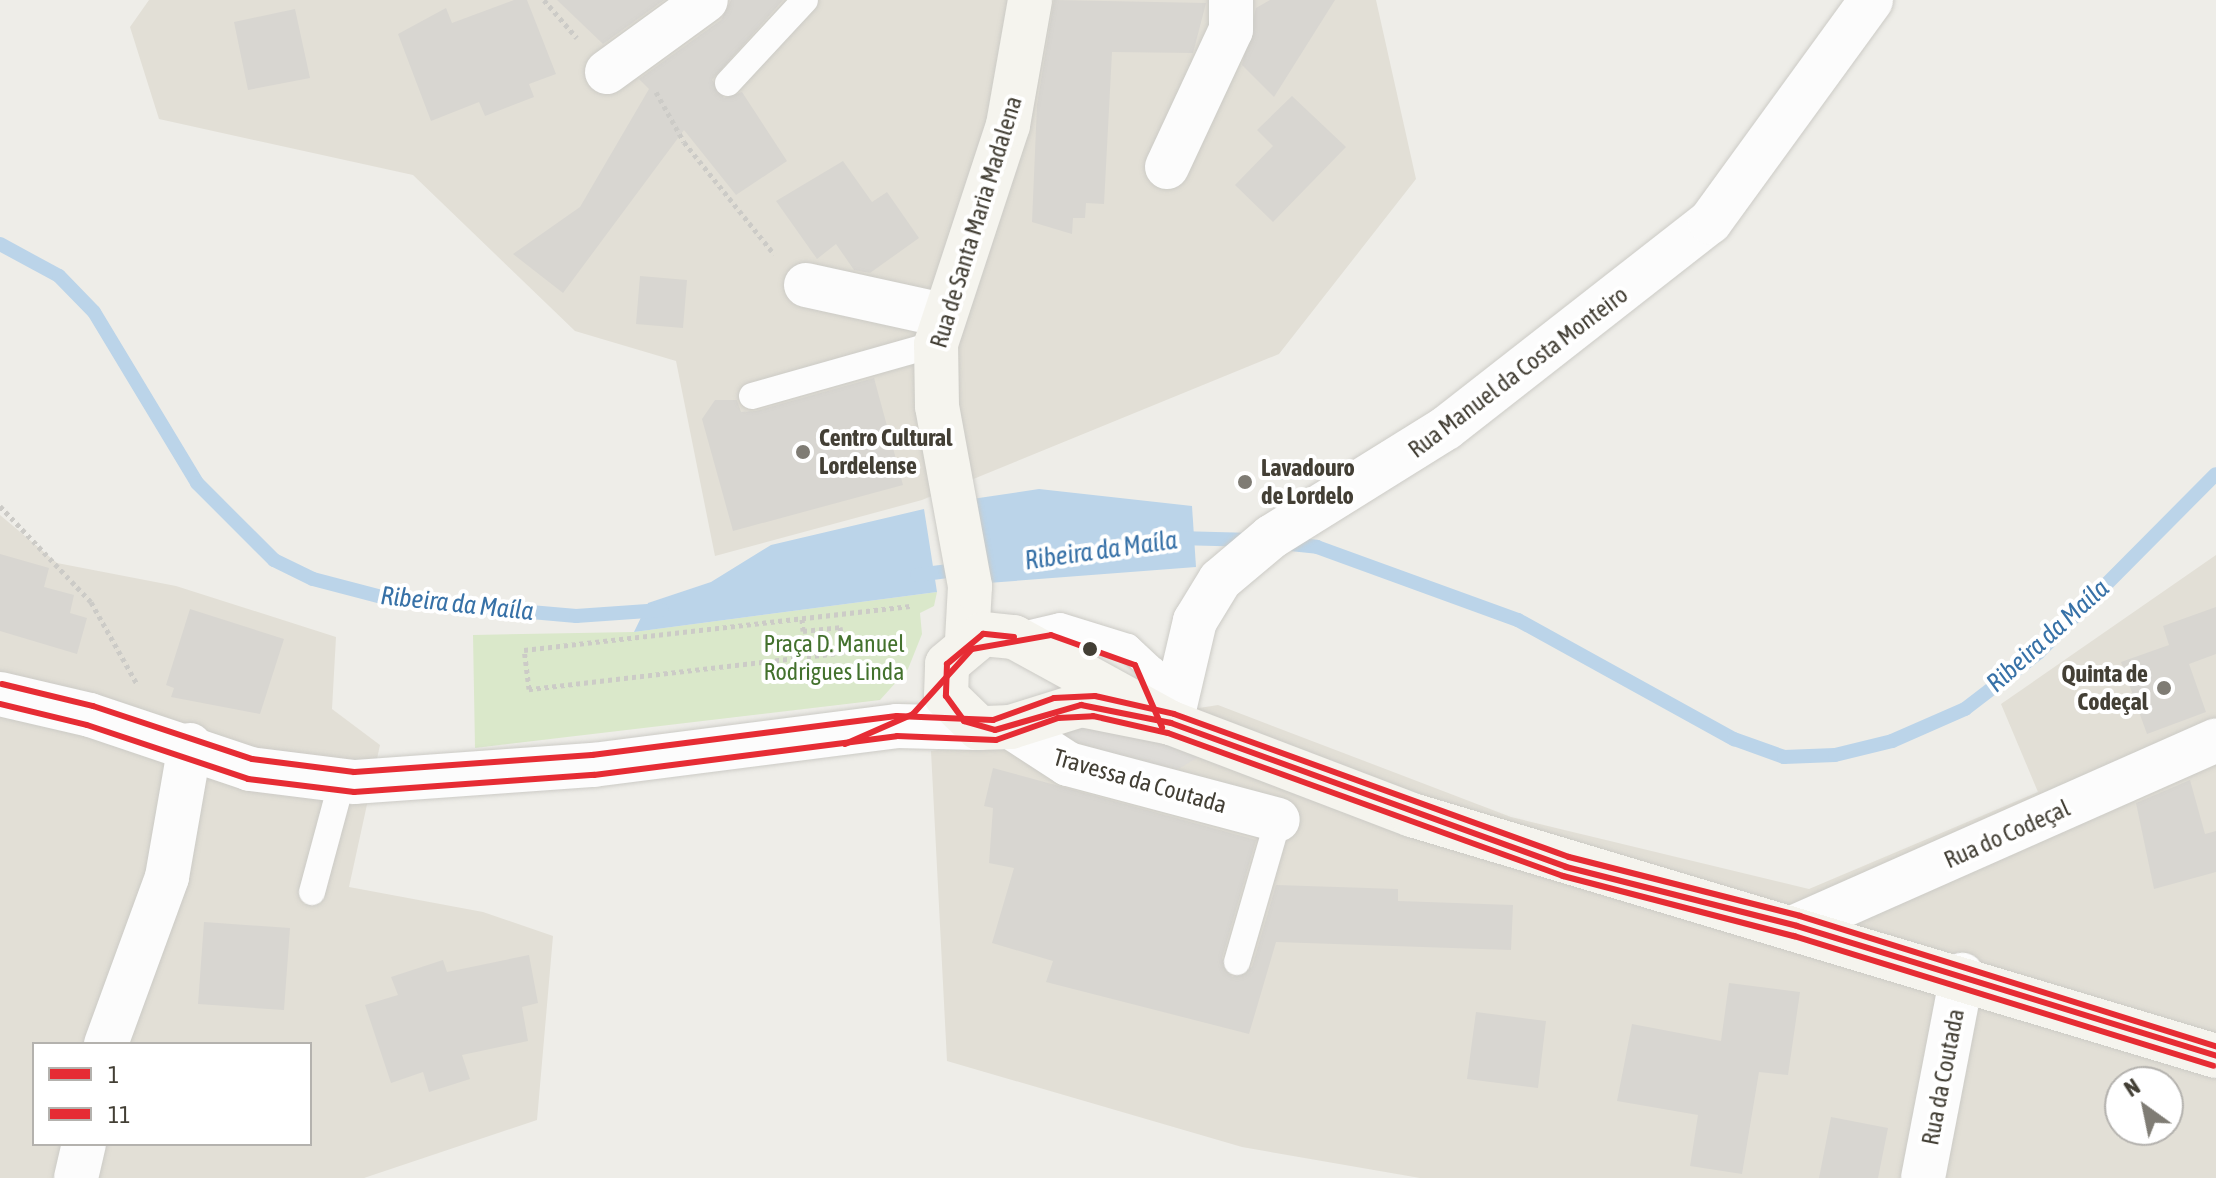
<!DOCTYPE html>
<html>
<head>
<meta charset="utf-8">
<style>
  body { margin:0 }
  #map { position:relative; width:2216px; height:1178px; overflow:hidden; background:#eeede8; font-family:"Asap Condensed",sans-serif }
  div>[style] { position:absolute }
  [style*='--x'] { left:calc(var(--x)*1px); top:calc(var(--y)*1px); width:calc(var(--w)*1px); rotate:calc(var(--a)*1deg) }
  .residential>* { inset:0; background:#e2dfd6 }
  .green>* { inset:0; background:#dae8ca }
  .parking>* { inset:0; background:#dedcd8 }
  .water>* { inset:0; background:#bbd4e9 }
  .stream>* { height:14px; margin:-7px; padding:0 7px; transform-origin:7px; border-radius:7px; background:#bbd4e9 }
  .building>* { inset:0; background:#d8d6d1 }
  .path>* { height:5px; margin-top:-2.5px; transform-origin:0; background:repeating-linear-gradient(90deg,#cccbc7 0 4px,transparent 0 8px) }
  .roads { filter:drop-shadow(0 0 2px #cccbc6) drop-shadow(0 0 2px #cccbc6) }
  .service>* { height:26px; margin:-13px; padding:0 13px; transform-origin:13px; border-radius:13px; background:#fcfcfc }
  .minor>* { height:44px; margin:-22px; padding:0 22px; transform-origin:22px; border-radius:22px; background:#fcfcfc }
  .tertiary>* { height:44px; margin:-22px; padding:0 22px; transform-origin:22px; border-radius:22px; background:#fcfcfc }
  .secondary>* { height:44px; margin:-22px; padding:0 22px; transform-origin:22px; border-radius:22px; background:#f5f4ee }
  .bus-1>* { height:6px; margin:-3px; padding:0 3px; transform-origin:3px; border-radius:3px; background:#e62c34 }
  .bus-2>* { height:6px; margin:-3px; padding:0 3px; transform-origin:3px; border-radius:3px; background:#e62c34 }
  .bus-3>* { height:6px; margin:-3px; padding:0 3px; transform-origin:3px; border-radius:3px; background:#e62c34 }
  .dots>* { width:22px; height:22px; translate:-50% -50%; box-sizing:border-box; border:4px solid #fff; border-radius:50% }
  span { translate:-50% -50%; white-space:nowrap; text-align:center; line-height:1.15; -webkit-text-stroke:8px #fff; paint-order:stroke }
  .street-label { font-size:24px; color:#433f35 }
  .poi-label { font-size:24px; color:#433f35; font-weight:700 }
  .left { translate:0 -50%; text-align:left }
  .right { translate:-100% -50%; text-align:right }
  .park-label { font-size:24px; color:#43712d }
  .water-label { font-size:26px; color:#3771a7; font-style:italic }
  .legend { position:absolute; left:32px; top:1042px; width:280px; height:104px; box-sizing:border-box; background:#fff; border:2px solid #b4b2ae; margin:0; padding:10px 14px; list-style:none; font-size:24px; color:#433f35 }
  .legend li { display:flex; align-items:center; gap:16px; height:40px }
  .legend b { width:40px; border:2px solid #b4b2ae }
  .north { position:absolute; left:2104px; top:1066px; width:80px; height:80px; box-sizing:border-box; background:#fff; border:2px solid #b4b2ae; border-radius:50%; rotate:327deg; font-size:22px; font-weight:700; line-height:32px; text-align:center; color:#433f35 }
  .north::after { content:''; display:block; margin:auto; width:28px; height:36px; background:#7f7c74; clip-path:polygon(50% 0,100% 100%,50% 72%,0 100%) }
</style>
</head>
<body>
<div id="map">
  <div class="residential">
    <i style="clip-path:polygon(149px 0,1376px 0,1416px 179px,1279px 354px,922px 500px,715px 556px,676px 361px,575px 331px,413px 175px,159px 119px,130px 27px)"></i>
    <i style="clip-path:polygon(evenodd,0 515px,57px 563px,176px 586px,336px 637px,332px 709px,380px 745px,349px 887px,483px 912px,553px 936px,537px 1120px,364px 1178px,0 1178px,0 515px,34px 1044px,310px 1044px,310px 1144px,34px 1144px,34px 1044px)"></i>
    <i style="clip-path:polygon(evenodd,2216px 555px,2216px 1178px,1420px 1178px,1242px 1147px,947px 1061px,931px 751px,1218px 705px,1511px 817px,1809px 889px,2038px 792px,2001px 704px,2216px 555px,2120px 1082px,2168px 1082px,2168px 1130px,2120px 1130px,2120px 1082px)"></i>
  </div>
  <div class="green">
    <i style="clip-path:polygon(937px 592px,934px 606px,920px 613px,922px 634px,908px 669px,880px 700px,475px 748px,473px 635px,634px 632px)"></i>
  </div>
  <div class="parking">
    <i style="clip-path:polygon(1083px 712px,1205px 753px,1170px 774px,1051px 734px)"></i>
  </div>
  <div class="water">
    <i style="clip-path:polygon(1039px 489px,1192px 506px,1196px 567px,988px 583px,972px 499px)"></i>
    <i style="clip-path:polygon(924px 509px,937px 592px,634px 632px,648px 603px,711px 582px,771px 545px)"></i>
  </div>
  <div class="stream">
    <i style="--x:0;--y:244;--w:67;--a:28.5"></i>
    <i style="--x:59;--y:276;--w:50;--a:45.8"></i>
    <i style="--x:94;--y:312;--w:200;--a:58.9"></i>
    <i style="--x:197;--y:483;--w:109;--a:45"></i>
    <i style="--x:274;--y:560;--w:43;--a:26"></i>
    <i style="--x:313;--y:579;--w:83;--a:14.7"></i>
    <i style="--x:393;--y:600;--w:184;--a:5"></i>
    <i style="--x:576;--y:616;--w:86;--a:-4"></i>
    <i style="--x:1178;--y:538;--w:75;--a:1.5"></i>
    <i style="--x:1281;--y:543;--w:36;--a:6"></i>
    <i style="--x:1317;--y:547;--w:214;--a:20"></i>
    <i style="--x:1518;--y:620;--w:247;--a:28.9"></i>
    <i style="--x:1734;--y:739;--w:53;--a:19.8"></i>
    <i style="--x:1784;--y:757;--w:51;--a:-2.2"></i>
    <i style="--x:1835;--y:755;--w:59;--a:-13.8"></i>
    <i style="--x:1892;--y:741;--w:80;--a:-23.7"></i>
    <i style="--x:1965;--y:709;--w:92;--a:-37.5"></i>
    <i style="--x:2038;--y:653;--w:252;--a:-45.2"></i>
    <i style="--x:917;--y:575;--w:46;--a:-7.4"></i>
  </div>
  <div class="building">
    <i style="clip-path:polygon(514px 0,527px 0,556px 74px,529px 84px,534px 97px,485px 116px,479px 102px,431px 121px,398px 34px,446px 8px,452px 23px)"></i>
    <i style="clip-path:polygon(557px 0,664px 0,603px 44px)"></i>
    <i style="clip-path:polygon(731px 0,783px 0,712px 80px,724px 98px,742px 92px,787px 161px,736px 195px,684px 130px,563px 293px,513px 254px,580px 207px,649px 89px,639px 79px,721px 20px)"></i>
    <i style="clip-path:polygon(1054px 0,1206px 3px,1193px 53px,1112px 52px,1104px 204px,1086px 203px,1085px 218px,1073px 218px,1072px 234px,1032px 222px,1037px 105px)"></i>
    <i style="clip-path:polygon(1270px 0,1335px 0,1274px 97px,1242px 65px,1256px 8px)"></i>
    <i style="clip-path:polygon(295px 9px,310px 78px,248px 90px,234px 22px)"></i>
    <i style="clip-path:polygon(1292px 96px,1346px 147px,1273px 222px,1235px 185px,1273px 146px,1257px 130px)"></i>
    <i style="clip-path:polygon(843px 161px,872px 202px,887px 192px,919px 238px,870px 273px,854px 270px,836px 244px,817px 259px,776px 201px)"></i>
    <i style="clip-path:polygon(640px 276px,687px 280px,683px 328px,636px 324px)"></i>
    <i style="clip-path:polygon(874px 378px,903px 485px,733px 531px,702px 419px,715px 400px,737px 400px,741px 412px,756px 411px)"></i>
    <i style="clip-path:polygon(0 554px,49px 568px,44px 587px,74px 595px,70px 613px,87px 618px,77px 654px,0 631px)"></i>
    <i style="clip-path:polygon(2216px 607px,2216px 654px,2189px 664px,2206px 712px,2147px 734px,2121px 662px,2169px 645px,2163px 626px)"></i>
    <i style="clip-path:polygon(190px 609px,284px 639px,260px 714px,171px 697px,174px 688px,166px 685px)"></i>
    <i style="clip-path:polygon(993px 768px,1256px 840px,1222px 958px,1232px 977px,1252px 967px,1276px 885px,1398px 889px,1398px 901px,1513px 905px,1511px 950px,1276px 942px,1249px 1034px,1046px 982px,1053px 961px,992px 943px,1014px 868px,989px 863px,993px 808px,984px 806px)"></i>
    <i style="clip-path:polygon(2190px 780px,2205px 834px,2216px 831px,2216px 872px,2154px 889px,2136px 803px)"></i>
    <i style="clip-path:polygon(204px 922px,290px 928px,284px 1010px,198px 1004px)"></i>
    <i style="clip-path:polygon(529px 955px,538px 1003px,522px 1007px,528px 1041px,462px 1055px,470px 1079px,429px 1092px,423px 1072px,391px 1083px,365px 1005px,398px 995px,391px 977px,443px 960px,447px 972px)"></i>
    <i style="clip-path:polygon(1729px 983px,1800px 992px,1788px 1075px,1759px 1072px,1742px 1174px,1690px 1166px,1698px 1115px,1617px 1101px,1632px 1024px,1721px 1041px)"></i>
    <i style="clip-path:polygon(1476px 1012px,1546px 1021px,1538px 1088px,1467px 1079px)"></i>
    <i style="clip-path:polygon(1831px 1117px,1888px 1128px,1878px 1178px,1819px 1178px)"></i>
  </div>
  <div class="path">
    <i style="--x:544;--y:0;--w:50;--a:49"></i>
    <i style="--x:656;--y:92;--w:57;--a:60.8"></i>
    <i style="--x:684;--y:142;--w:144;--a:51.2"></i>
    <i style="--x:0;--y:506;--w:132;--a:46.5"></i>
    <i style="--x:91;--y:602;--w:94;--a:60.7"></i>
    <i style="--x:802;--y:619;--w:12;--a:85"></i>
    <i style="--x:803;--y:631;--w:37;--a:-6"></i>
    <i style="--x:840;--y:627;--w:27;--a:80"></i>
    <i style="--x:906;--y:645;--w:380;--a:173.3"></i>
    <i style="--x:529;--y:689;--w:39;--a:-97"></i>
    <i style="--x:524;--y:650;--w:391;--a:-6.5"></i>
  </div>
  <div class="roads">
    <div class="service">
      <i style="--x:728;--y:83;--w:113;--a:-47.1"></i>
      <i style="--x:752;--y:396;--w:191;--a:-15.8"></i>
      <i style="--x:1014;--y:637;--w:47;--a:-13.4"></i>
      <i style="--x:1060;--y:626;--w:71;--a:17.2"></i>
      <i style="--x:1128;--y:647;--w:34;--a:43"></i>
      <i style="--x:1153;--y:670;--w:49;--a:70.8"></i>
      <i style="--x:312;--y:892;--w:115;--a:-74.9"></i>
      <i style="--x:1237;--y:962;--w:148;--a:-73.9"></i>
    </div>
    <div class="minor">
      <i style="--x:607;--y:72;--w:122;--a:-36"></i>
      <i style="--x:1167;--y:167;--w:151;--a:-65"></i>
      <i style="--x:1231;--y:30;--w:30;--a:-90"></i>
      <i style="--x:806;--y:285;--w:140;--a:12.4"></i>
      <i style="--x:1171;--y:723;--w:105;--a:-76.8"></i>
      <i style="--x:1195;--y:621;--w:48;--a:-58.6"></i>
      <i style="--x:1220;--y:580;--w:67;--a:-40.1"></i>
      <i style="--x:1271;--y:537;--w:206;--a:-31.9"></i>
      <i style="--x:1446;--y:428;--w:335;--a:-38"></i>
      <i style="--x:1710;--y:222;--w:274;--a:-54"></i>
      <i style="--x:1011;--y:727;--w:68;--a:33"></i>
      <i style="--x:1068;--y:764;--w:217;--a:14.9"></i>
      <i style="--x:1797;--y:926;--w:458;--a:-23.9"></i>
      <i style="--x:106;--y:1044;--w:178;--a:-69.9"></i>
      <i style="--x:167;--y:877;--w:134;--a:-80.1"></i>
      <i style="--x:76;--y:1178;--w:35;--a:-77"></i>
      <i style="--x:1923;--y:1178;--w:207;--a:-79.1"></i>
    </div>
    <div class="tertiary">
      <i style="--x:0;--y:694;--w:92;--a:13.1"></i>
      <i style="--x:90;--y:715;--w:169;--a:18.6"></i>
      <i style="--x:250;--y:769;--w:105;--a:7.1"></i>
      <i style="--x:354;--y:782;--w:240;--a:-4.1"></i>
      <i style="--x:593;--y:765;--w:306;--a:-7.3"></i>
      <i style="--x:897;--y:726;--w:82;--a:1.4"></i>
    </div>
    <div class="secondary">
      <i style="--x:967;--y:640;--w:54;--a:-86.8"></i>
      <i style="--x:970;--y:586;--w:183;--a:-100.4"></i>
      <i style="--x:937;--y:406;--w:62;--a:-90.9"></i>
      <i style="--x:936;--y:344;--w:231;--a:-71.8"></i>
      <i style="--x:1008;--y:125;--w:127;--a:-80"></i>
      <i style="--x:1171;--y:723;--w:92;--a:-168.7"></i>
      <i style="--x:1081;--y:705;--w:73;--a:162.6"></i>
      <i style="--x:1011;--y:727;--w:32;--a:178"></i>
      <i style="--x:979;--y:728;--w:46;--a:-135.9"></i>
      <i style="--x:946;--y:696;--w:32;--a:-88"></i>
      <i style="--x:947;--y:664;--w:47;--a:-39.8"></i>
      <i style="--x:983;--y:634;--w:31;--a:6"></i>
      <i style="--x:1014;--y:637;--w:179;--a:28.7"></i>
      <i style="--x:1171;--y:723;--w:258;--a:20.9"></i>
      <i style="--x:1412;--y:815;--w:839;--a:16.69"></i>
    </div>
  </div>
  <div class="bus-1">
    <i style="--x:1014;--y:637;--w:31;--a:-174"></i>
    <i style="--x:983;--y:634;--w:47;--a:140.2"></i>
    <i style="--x:947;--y:664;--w:32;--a:92"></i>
    <i style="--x:946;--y:696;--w:31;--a:54"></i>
    <i style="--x:964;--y:721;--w:32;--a:16"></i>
    <i style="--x:995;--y:730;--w:90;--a:-16.2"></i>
    <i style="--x:1081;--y:705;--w:92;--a:11.3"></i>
    <i style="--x:1171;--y:723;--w:420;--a:20"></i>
    <i style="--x:1566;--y:867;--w:238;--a:14.3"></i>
    <i style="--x:1797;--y:926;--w:439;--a:17.2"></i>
  </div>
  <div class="bus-2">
    <i style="--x:0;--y:704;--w:89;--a:13.6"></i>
    <i style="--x:87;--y:725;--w:170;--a:18.5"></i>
    <i style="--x:248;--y:779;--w:107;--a:7"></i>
    <i style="--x:354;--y:792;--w:241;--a:-4.1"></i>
    <i style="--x:594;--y:775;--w:305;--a:-7.3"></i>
    <i style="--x:897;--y:736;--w:99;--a:2.3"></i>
    <i style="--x:996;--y:740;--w:66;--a:-19.5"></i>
    <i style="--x:1058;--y:718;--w:35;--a:-3"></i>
    <i style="--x:1093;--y:716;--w:77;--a:12.8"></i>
    <i style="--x:1168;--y:733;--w:420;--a:19.9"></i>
    <i style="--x:1563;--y:876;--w:239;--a:14.6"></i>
    <i style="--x:1794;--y:936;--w:439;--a:17.2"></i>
    <i style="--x:845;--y:744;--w:74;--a:-23.8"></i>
    <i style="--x:913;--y:714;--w:88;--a:-47.8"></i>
    <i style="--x:972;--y:649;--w:80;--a:-10"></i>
    <i style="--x:1051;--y:635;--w:89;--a:19.7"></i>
    <i style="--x:1135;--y:665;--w:68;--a:66.5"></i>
  </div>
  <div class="bus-3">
    <i style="--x:2;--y:684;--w:94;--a:13.6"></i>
    <i style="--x:93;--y:706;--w:168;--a:18.4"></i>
    <i style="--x:252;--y:759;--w:103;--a:7.3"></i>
    <i style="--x:354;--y:772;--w:239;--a:-4.1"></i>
    <i style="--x:592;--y:755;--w:307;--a:-7.3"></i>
    <i style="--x:897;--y:716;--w:96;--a:2.4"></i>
    <i style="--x:993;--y:720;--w:65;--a:-19.8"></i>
    <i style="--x:1054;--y:698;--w:41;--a:-2.8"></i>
    <i style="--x:1095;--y:696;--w:81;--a:12.8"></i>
    <i style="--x:1174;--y:714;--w:420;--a:19.9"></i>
    <i style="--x:1569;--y:857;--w:238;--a:14.3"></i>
    <i style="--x:1800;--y:916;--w:436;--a:17.4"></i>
  </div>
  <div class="dots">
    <i style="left:803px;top:452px;background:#7f7c74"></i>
    <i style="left:1245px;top:482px;background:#7f7c74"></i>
    <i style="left:1090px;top:649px;background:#433f35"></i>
    <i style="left:2164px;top:688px;background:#7f7c74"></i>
  </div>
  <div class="street-label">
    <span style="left:976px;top:222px;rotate:-73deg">Rua de Santa Maria Madalena</span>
    <span style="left:1518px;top:372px;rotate:-37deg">Rua Manuel da Costa Monteiro</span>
    <span style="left:1140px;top:781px;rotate:16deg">Travessa da Coutada</span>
    <span style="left:2007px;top:834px;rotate:-24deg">Rua do Codeçal</span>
    <span style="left:1943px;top:1077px;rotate:-79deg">Rua da Coutada</span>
  </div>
  <div class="poi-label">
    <span class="left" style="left:819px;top:452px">Centro Cultural<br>Lordelense</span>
    <span class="left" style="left:1261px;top:482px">Lavadouro<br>de Lordelo</span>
    <span class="right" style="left:2148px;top:688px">Quinta de<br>Codeçal</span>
  </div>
  <div class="park-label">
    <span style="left:834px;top:658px">Praça D. Manuel<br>Rodrigues Linda</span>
  </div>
  <div class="water-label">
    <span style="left:1101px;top:551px;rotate:-8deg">Ribeira da Maíla</span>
    <span style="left:457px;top:604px;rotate:6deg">Ribeira da Maíla</span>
    <span style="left:2048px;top:636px;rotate:-42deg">Ribeira da Maíla</span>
  </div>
  <ul class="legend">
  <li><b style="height:10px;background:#e62c34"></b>1</li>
  <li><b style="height:10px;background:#e62c34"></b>11</li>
  </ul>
  <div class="north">N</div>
</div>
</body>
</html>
